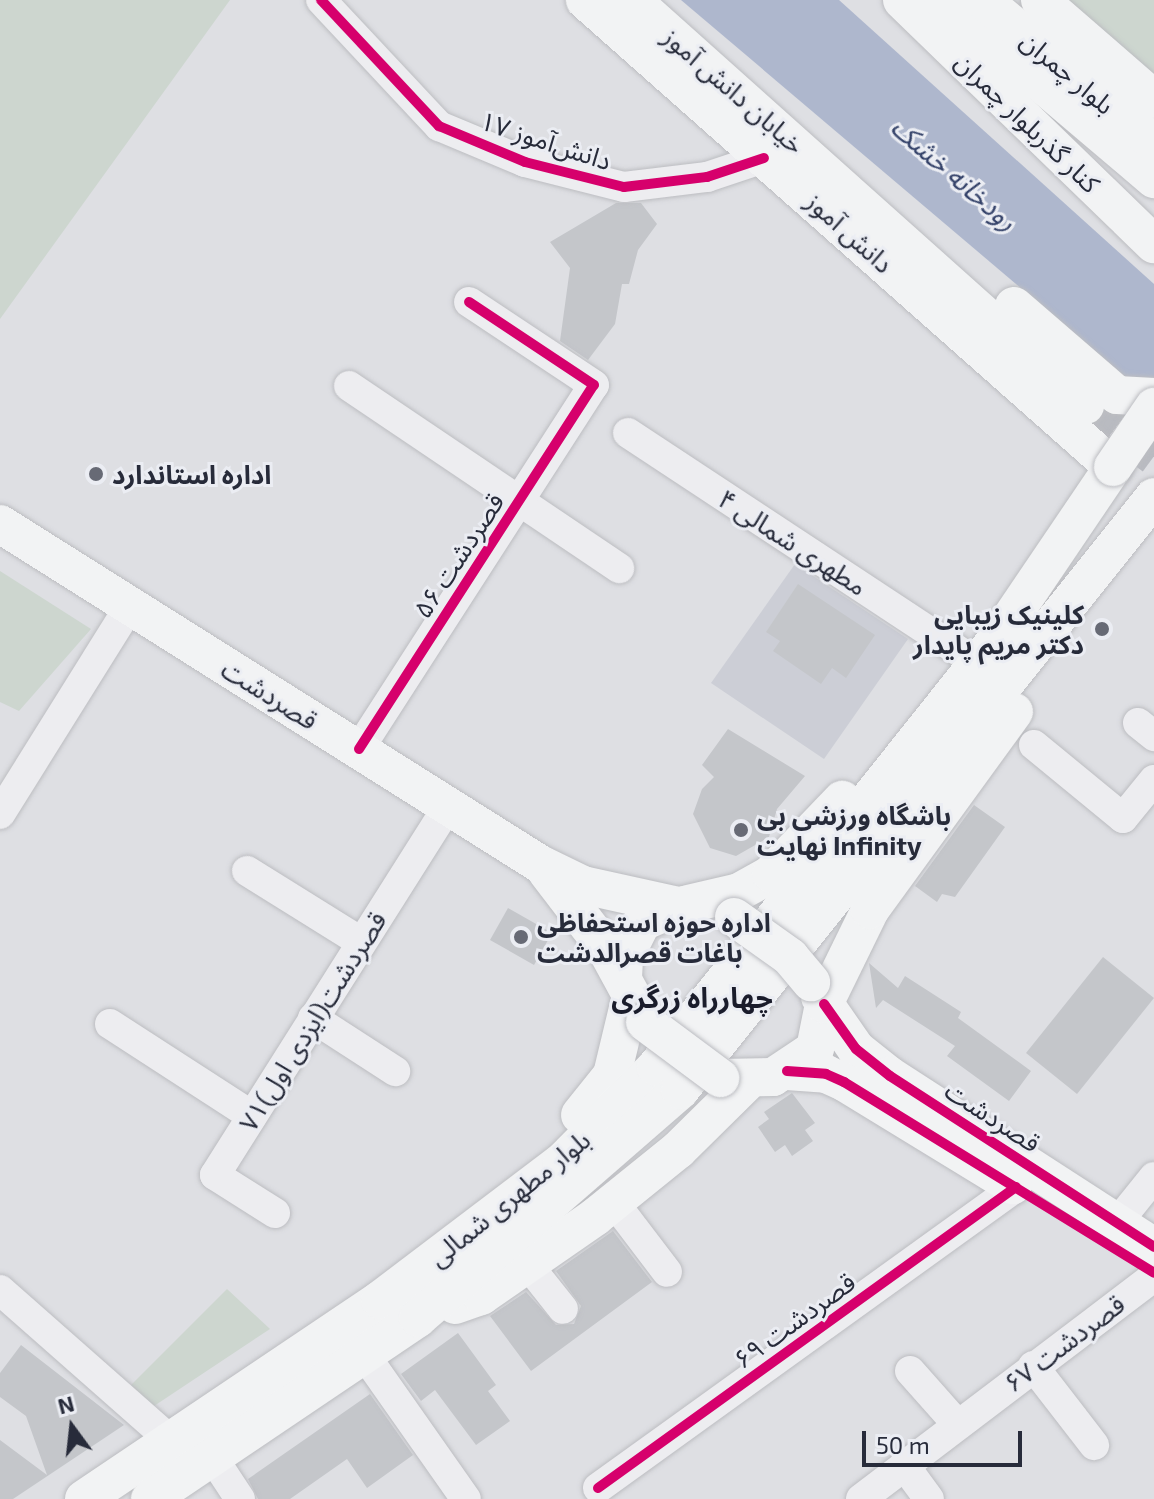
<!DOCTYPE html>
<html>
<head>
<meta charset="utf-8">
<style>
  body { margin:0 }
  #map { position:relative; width:1154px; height:1499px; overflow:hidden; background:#dedfe3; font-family:"Exo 2","Noto Sans Arabic",sans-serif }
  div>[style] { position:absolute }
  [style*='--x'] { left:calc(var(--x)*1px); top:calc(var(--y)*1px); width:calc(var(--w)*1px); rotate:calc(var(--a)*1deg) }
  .built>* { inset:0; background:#ccced6 }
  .green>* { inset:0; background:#cdd6cf }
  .water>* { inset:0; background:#aeb7cd }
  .building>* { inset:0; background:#c4c6ca }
  .major-tunnel>* { height:38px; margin-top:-19px; transform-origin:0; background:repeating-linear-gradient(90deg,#b9bbc1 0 38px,transparent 0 57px) }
  .roads { filter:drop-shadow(0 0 2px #bcbdc1) drop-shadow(0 0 2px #bcbdc1) }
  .minor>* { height:30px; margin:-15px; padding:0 15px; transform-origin:15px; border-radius:15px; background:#ededf0 }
  .major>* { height:38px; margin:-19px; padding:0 19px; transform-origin:19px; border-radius:19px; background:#f2f3f4 }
  .bridges { filter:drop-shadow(0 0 2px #bbbcc1) drop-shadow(0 0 2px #bbbcc1) }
  .major-bridge>* { height:38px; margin:-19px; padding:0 19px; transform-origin:19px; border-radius:19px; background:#f2f3f4 }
  .cycleway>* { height:10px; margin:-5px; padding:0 5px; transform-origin:5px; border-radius:5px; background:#d6006c }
  .dots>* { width:22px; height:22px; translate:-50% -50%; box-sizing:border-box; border:4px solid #ebedf3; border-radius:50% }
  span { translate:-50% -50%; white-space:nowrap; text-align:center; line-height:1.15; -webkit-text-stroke:6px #ebedf3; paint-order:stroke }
  .street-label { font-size:26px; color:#272b3a }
  .poi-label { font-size:26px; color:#272b3a; font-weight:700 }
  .left { translate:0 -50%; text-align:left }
  .right { translate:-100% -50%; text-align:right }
  .water-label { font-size:28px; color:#35436a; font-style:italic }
  .neighbourhood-label { font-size:28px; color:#1a1c2b; font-weight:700 }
  .north { position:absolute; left:32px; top:1387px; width:80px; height:80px; -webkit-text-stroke:6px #ebedf3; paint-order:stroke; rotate:345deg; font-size:22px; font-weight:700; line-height:32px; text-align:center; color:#272b3a }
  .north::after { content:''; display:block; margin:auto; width:28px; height:36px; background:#272b3a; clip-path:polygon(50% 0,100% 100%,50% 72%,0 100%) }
  .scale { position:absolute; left:862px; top:1431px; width:160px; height:36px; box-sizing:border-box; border:4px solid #272b3a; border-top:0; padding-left:10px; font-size:24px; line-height:28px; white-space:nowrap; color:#272b3a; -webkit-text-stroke:6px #ebedf3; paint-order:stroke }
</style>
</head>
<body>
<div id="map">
  <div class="built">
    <i style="clip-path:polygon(795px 564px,908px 639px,824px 759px,711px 683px)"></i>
  </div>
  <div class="green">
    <i style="clip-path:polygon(0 0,230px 0,0 319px)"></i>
    <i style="clip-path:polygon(1065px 0,1154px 0,1154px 84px)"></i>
    <i style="clip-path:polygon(0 571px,91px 629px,19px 711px,0 702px)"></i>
    <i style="clip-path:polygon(227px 1289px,270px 1329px,151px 1408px,130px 1386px)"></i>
  </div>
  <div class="water">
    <i style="clip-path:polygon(681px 0,839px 0,1154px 284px,1154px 401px)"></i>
  </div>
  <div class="building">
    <i style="clip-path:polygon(616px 203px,641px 203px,657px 224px,638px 250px,629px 284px,622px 284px,615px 324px,588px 360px,560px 341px,570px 268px,550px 242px)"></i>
    <i style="clip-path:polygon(798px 584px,875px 635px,846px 678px,832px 668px,821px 684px,773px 651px,780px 641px,766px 632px)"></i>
    <i style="clip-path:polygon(728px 729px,805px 776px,777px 809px,769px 837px,736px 856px,710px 848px,693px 814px,702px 789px,714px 777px,702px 765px)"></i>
    <i style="clip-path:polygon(974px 805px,1005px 827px,955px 897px,942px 894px,937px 902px,915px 886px)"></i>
    <i style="clip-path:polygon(508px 908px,552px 933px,534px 965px,490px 940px)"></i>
    <i style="clip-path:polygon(1103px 957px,1154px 998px,1077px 1094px,1026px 1053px)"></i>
    <i style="clip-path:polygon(869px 963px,898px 988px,905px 976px,961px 1012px,958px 1018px,1031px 1071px,1009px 1101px,947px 1056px,955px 1046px,883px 1000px,876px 1008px)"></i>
    <i style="clip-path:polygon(792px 1093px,815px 1123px,805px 1130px,813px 1141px,792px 1156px,785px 1145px,775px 1152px,758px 1127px,769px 1119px,764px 1112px)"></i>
    <i style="clip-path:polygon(613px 1231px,652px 1282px,531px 1371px,490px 1316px,526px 1292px,556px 1325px,574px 1324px,581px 1306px,556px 1271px)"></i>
    <i style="clip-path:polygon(458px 1333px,496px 1385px,488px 1391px,510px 1421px,476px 1445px,435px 1390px,421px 1401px,401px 1374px)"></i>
    <i style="clip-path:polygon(21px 1345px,124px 1425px,13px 1499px,0 1499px,0 1440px,47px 1475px,26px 1416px,0 1397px,0 1373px)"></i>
    <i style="clip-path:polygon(370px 1394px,413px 1455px,367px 1488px,347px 1459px,290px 1499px,258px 1499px,248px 1479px)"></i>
  </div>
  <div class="major-tunnel">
    <i style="--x:1085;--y:405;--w:86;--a:36.5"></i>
  </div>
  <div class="roads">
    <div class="minor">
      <i style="--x:321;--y:0;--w:173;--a:46.9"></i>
      <i style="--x:439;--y:126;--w:93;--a:22.7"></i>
      <i style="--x:525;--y:162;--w:102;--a:14.2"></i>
      <i style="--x:624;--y:187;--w:84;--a:-6.9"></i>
      <i style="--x:707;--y:177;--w:60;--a:-18.4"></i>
      <i style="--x:349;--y:386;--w:326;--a:34"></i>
      <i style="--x:628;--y:433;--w:396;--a:33.4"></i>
      <i style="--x:1138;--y:723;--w:21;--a:39"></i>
      <i style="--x:1034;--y:745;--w:115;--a:39.4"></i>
      <i style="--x:1123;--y:818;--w:49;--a:-50.8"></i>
      <i style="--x:359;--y:749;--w:433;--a:-57.2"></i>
      <i style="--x:594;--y:385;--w:150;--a:-146.4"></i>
      <i style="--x:0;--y:814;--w:245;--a:-58"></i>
      <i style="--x:247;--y:871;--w:134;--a:31.9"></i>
      <i style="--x:313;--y:1018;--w:98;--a:32.9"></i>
      <i style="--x:110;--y:1024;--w:169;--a:32.9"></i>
      <i style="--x:613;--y:1201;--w:89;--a:52.7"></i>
      <i style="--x:275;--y:1213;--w:71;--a:-147.7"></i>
      <i style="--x:215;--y:1175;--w:436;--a:-57.7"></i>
      <i style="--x:1117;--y:1223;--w:59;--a:-51.2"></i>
      <i style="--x:528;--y:1265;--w:56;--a:51.5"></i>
      <i style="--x:0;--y:1290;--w:227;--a:41.4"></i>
      <i style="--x:364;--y:1354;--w:177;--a:54.9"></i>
      <i style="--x:1033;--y:1366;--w:100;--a:52.3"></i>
      <i style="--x:910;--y:1371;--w:71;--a:48.4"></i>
      <i style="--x:213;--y:1458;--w:49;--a:56.6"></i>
      <i style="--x:904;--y:1465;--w:42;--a:53.7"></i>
      <i style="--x:598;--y:1488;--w:515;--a:-35.76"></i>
      <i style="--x:861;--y:1499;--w:368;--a:-37.2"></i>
    </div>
    <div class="major">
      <i style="--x:632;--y:0;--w:608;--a:41.8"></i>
      <i style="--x:902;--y:0;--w:351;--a:44.1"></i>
      <i style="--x:943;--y:0;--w:277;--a:40.3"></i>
      <i style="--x:983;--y:0;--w:223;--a:39.9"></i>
      <i style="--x:1040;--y:0;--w:151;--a:41"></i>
      <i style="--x:1014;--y:306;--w:136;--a:40.8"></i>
      <i style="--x:1117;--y:395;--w:37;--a:3"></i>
      <i style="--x:0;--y:524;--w:638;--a:32.2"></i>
      <i style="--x:540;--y:864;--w:48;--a:26"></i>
      <i style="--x:583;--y:885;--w:92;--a:12.5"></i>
      <i style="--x:547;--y:872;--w:97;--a:52.5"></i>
      <i style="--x:606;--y:949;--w:77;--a:61.4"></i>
      <i style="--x:688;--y:904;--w:52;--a:-13.2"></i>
      <i style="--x:739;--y:892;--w:37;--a:-29"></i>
      <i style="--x:771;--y:874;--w:103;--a:-46.2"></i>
      <i style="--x:623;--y:978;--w:20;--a:-87"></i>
      <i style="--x:624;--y:958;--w:40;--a:-63.4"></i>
      <i style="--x:642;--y:922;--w:43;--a:-23"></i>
      <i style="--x:820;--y:997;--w:63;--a:55.3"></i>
      <i style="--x:856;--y:1049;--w:43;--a:38.5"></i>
      <i style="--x:890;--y:1076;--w:315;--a:32.9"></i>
      <i style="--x:787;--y:1071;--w:39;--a:4"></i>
      <i style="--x:826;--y:1074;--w:20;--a:24"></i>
      <i style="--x:844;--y:1082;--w:198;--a:31.4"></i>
      <i style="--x:720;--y:1078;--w:53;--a:-1.1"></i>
      <i style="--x:773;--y:1077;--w:50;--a:-33.7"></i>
      <i style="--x:815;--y:1049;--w:46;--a:-78.7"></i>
      <i style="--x:824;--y:1004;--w:105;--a:-63.9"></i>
      <i style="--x:870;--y:910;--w:245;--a:-54"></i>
      <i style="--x:580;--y:1115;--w:51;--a:-51.3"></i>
      <i style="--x:612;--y:1075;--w:81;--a:-76.5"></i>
      <i style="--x:455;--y:1305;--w:28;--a:-19"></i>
      <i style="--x:481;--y:1296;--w:139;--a:-34.7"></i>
      <i style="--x:595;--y:1217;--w:107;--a:-38.9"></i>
      <i style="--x:678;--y:1150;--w:100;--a:-44.6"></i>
      <i style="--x:84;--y:1499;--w:357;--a:-33.9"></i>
      <i style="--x:380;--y:1300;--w:228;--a:-37.2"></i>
      <i style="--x:562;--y:1162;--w:134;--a:-45.3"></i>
      <i style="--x:656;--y:1067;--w:546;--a:-51.47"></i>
      <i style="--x:996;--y:640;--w:209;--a:-55.9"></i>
      <i style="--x:1113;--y:467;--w:705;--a:-138.51"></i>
      <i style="--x:150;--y:1499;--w:323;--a:-34"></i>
      <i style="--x:418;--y:1318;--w:347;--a:-41"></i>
      <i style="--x:680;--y:1090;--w:759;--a:-51.36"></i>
    </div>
  </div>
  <div class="bridges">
    <div class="major-bridge">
      <i style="--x:1113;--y:467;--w:73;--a:-55.7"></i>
      <i style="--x:734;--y:917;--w:69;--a:35.5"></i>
      <i style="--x:790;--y:957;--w:33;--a:50"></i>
      <i style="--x:645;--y:1022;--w:94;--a:36.7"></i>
    </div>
  </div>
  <div class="cycleway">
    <i style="--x:321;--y:0;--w:173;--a:46.9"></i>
    <i style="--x:439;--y:126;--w:93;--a:22.7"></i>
    <i style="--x:525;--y:162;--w:102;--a:14.2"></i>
    <i style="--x:624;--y:187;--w:84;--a:-6.9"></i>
    <i style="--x:707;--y:177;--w:60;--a:-18.4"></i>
    <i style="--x:359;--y:749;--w:433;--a:-57.2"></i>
    <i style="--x:594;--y:385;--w:150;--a:-146.4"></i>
    <i style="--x:824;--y:1004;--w:55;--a:54.6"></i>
    <i style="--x:856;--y:1049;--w:43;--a:38.5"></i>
    <i style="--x:890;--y:1076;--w:315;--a:32.9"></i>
    <i style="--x:787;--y:1071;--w:39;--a:4"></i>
    <i style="--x:826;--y:1074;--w:20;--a:24"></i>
    <i style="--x:844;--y:1082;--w:364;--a:31.6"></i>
    <i style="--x:598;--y:1488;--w:515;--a:-35.76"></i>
  </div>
  <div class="dots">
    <i style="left:96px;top:474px;background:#676a75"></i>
    <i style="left:1102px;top:629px;background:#676a75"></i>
    <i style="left:741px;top:830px;background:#676a75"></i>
    <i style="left:521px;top:937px;background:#676a75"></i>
  </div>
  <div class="street-label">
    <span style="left:1068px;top:72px;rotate:40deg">بلوار چمران</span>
    <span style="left:734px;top:90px;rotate:41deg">خیابان دانش آموز</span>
    <span style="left:1028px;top:122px;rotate:44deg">کنار گذربلوار چمران</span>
    <span style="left:546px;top:140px;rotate:18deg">دانش‌آموز ۱۷</span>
    <span style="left:850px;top:232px;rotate:42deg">دانش آموز</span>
    <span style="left:793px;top:542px;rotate:33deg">۴ مطهری شمالی</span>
    <span style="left:458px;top:555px;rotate:-57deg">۵۶ قصردشت</span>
    <span style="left:270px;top:694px;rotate:32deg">قصردشت</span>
    <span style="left:312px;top:1021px;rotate:-58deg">۷۱قصردشت(ایزدی اول)</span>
    <span style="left:993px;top:1116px;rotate:33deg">قصردشت</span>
    <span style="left:509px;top:1198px;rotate:-39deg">بلوار مطهرى شمالى</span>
    <span style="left:794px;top:1320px;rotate:-36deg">۶۹ قصردشت</span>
    <span style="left:1064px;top:1343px;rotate:-37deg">۶۷ قصردشت</span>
  </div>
  <div class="poi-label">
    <span class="left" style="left:112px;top:474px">اداره استاندارد</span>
    <span class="right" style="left:1084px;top:629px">کلینیک زیبایی<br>دکتر مریم پایدار</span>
    <span class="left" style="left:757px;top:830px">باشگاه ورزشی بی<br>نهایت Infinity</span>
    <span class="left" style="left:537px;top:937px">اداره حوزه استحفاظی<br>باغات قصرالدشت</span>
  </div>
  <div class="water-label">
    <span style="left:955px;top:173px;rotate:41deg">رودخانه خشک</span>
  </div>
  <div class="neighbourhood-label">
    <span style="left:692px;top:997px">چهارراه زرگری</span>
  </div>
  <div class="north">N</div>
  <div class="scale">50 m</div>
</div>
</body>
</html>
